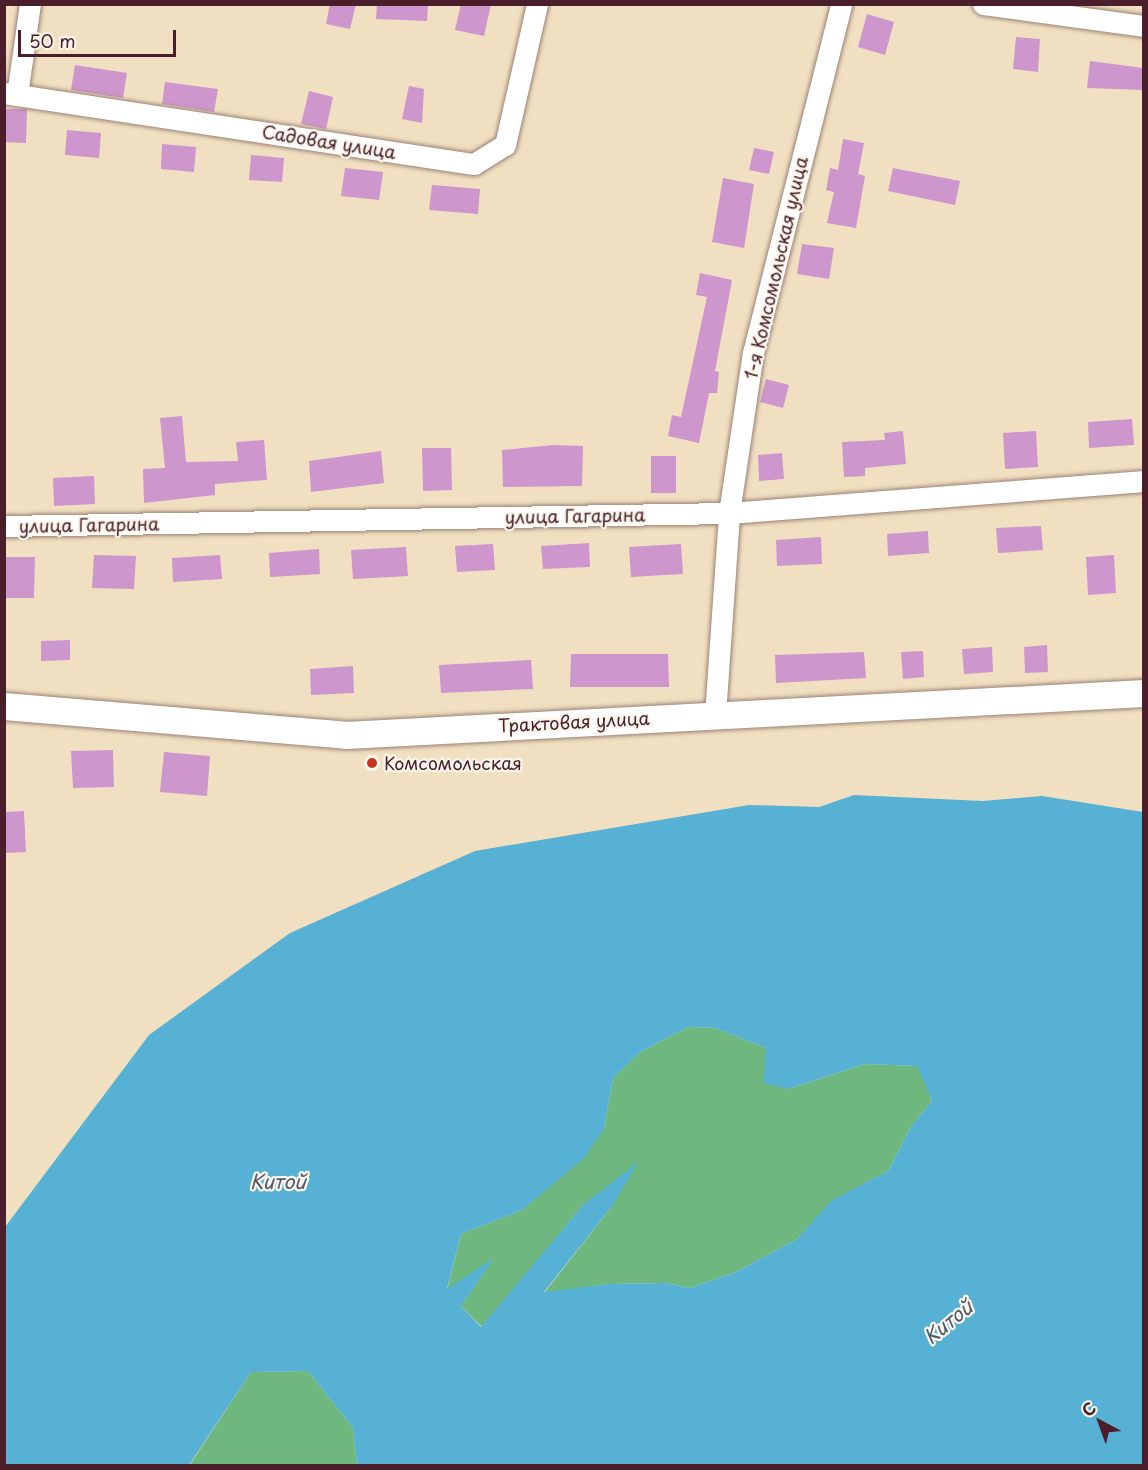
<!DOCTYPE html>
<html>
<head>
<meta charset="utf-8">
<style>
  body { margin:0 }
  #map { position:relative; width:1148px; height:1470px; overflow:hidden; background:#f0e0c1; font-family:"Playpen Sans",sans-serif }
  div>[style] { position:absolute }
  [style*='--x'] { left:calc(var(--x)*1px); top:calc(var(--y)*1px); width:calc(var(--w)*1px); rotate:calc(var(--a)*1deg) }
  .forest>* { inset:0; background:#6eb880 }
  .water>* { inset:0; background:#56b1d4 }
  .building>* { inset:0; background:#cd96cc }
  .roads { filter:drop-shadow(0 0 2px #9d8076) drop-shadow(0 0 2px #9d8076) }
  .minor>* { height:21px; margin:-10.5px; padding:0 10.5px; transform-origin:10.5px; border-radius:10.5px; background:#fff }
  .tertiary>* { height:27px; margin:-13.5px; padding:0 13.5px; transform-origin:13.5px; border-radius:13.5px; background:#fff }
  .dots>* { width:16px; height:16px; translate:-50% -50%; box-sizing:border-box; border:3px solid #fbf7ec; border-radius:50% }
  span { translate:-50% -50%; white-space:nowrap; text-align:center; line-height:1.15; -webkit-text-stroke:4.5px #fbf7ec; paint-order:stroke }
  .street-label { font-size:18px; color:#4a1f2b }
  .poi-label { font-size:18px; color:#4a1f2b }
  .left { translate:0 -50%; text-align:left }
  .water-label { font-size:20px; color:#4f596f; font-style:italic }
  .frame { position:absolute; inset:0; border:6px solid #4a1f2b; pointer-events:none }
  .north { position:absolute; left:1070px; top:1392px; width:60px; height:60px; -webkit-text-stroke:4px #fbf7ec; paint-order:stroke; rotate:319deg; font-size:16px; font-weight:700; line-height:24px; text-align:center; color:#4a1f2b }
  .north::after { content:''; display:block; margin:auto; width:21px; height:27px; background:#4a1f2b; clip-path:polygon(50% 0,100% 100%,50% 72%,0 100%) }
  .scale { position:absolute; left:18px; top:30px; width:158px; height:27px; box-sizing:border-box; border:3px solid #4a1f2b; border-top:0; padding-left:8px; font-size:18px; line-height:21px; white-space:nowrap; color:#4a1f2b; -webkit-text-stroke:4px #fbf7ec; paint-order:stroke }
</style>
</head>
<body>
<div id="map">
  <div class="forest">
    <i style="clip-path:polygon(688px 1027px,715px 1028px,766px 1048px,788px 1089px,865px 1064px,918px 1066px,932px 1101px,912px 1125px,888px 1171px,833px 1200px,797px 1239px,736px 1272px,690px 1288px,666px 1283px,609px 1284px,544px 1293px,613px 1205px,583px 1205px,482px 1327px,461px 1306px,493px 1259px,447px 1290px,461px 1234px,522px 1210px,543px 1192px,604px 1129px,613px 1078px,640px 1052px)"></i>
    <i style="clip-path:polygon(308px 1371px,353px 1428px,357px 1465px,189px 1466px,251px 1372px)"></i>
  </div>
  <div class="water">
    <i style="clip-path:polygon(evenodd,854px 795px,983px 801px,1042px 796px,1143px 812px,1143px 1465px,357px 1465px,353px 1428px,308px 1371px,251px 1372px,189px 1465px,5px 1465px,5px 1227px,149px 1035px,290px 933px,475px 851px,749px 805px,819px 807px,854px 795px,688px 1027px,715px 1028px,766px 1048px,763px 1083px,788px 1089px,865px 1064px,917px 1066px,932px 1101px,912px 1125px,888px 1171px,832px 1200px,797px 1239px,736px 1272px,690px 1288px,666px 1283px,609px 1284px,544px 1292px,613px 1205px,638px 1162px,583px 1205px,481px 1327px,461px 1306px,494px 1258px,447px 1289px,461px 1234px,522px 1210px,583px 1159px,604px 1129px,613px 1078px,640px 1052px,688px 1027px)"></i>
  </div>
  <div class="building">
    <i style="clip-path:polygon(330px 4px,356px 4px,350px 29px,326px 24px)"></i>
    <i style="clip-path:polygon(377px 4px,428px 4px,427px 21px,376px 19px)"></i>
    <i style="clip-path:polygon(461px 4px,491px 4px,484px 36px,455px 30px)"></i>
    <i style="clip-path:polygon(867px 14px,894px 22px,885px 55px,858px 47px)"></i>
    <i style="clip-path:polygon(1016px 37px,1040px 39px,1038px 72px,1013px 69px)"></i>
    <i style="clip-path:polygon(1090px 61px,1143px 68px,1143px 90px,1087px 88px)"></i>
    <i style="clip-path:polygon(75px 65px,127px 73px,123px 98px,71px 90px)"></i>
    <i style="clip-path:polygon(165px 82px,218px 89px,214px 112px,162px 104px)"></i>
    <i style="clip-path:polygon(409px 86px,424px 89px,422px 123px,402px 119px)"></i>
    <i style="clip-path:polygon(309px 91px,333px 97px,326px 129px,301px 124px)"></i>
    <i style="clip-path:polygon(4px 109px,27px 109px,26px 143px,4px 142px)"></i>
    <i style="clip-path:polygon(67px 130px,101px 133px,99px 158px,65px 155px)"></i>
    <i style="clip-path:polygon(843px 139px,864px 143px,858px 174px,865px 176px,856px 228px,827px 223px,834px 192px,826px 190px,830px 168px,838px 170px)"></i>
    <i style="clip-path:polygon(162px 144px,196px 147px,194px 172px,161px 169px)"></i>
    <i style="clip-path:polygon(754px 148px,774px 152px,769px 174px,749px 170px)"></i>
    <i style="clip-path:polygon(251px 155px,284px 158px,282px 182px,249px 180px)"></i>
    <i style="clip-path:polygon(345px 168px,383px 172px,379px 200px,341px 196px)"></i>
    <i style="clip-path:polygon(893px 168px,960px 181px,955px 205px,888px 191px)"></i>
    <i style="clip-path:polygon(723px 178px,754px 184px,744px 248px,712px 242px)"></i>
    <i style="clip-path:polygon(432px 185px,480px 189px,478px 214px,429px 210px)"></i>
    <i style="clip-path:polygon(802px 244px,834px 248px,829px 279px,797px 274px)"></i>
    <i style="clip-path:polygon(700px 273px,732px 280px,715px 371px,719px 372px,717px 393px,709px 393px,699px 443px,668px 436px,672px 415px,681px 417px,707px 297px,696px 295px)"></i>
    <i style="clip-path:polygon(766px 379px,789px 385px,783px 408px,760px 402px)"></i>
    <i style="clip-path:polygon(182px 416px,186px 462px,238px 461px,236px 442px,264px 440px,267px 480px,215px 484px,215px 495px,144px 503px,143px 469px,165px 468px,160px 418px)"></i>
    <i style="clip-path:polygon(1132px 419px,1134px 445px,1089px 448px,1088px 422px)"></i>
    <i style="clip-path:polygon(903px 431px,906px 464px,865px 468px,865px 476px,844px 477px,842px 442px,885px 440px,884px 433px)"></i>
    <i style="clip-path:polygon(1036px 431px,1038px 467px,1005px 469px,1003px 433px)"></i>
    <i style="clip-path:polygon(553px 445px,583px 446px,582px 486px,503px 487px,502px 450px)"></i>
    <i style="clip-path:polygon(422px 448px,451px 448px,452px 490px,423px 491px)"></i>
    <i style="clip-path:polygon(381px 451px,384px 483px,311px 492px,309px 461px)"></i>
    <i style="clip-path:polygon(782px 453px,784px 479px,759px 481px,758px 455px)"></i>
    <i style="clip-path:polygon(651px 456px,676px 456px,676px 493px,651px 493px)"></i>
    <i style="clip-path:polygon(94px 476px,95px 504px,54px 506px,53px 478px)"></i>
    <i style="clip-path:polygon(1041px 526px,1043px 550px,998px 553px,996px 528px)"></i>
    <i style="clip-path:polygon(928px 531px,929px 553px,888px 556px,887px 534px)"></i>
    <i style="clip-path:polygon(821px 537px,822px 564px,777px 566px,776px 540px)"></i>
    <i style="clip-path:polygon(589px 543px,590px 567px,543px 569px,541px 546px)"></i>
    <i style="clip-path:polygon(493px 544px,495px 570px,457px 572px,455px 546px)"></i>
    <i style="clip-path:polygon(681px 544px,683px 574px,631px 577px,629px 547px)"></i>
    <i style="clip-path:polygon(406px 547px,408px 576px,353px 579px,351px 550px)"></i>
    <i style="clip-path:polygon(319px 549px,320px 574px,270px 577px,269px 553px)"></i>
    <i style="clip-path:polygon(94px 555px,136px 556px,134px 589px,92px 588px)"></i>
    <i style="clip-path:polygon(220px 555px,222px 579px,173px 582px,172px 558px)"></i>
    <i style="clip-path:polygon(1114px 555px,1116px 593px,1088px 595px,1086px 557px)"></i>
    <i style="clip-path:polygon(4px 557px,35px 557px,34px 598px,4px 598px)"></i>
    <i style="clip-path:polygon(70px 640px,70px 660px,41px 661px,41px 641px)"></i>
    <i style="clip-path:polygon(1047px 645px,1048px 672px,1025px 673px,1024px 647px)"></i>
    <i style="clip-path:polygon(992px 647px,993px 672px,964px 674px,962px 649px)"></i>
    <i style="clip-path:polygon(923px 651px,924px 677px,903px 679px,901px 652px)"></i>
    <i style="clip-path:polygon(864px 652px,866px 678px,776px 683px,775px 655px)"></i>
    <i style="clip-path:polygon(571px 654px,668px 654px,669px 687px,570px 687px)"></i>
    <i style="clip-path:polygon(531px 660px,533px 689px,441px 693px,439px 665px)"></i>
    <i style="clip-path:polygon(353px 666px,354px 693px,311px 695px,310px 669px)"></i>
    <i style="clip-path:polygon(113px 750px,114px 787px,73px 788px,71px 751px)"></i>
    <i style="clip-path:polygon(164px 752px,210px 756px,207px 796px,160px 792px)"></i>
    <i style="clip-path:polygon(24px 811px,26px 852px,4px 853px,4px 812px)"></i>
  </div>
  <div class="roads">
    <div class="minor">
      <i style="--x:983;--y:4;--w:162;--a:7.8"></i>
      <i style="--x:4;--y:93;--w:475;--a:8.6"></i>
      <i style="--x:474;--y:164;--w:36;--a:-32"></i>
      <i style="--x:505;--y:145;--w:145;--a:-77.2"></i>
      <i style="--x:17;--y:95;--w:92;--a:-81.9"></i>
      <i style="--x:4;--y:526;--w:725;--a:-1.03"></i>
      <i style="--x:729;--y:513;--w:416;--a:-4.4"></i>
      <i style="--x:715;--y:715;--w:202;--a:-86"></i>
      <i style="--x:729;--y:513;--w:162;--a:-81.5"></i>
      <i style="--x:753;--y:353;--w:360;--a:-75.8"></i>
    </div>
    <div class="tertiary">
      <i style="--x:4;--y:706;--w:343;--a:4.8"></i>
      <i style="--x:346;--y:735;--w:799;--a:-3.01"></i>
    </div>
  </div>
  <div class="dots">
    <i style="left:372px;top:763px;background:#c8321e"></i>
  </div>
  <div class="street-label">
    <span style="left:329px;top:142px;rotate:9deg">Садовая улица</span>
    <span style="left:776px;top:268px;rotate:-77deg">1-я Комсомольская улица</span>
    <span style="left:575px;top:516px;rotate:-1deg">улица Гагарина</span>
    <span style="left:89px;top:525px;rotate:-1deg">улица Гагарина</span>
    <span style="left:574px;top:722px;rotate:-3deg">Трактовая улица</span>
  </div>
  <div class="poi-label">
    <span class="left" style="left:384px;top:763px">Комсомольская</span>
  </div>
  <div class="water-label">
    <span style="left:278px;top:1181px">Китой</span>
    <span style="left:948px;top:1322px;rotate:-39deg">Китой</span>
  </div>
  <div class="frame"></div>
  <div class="north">С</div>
  <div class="scale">50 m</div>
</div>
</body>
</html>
